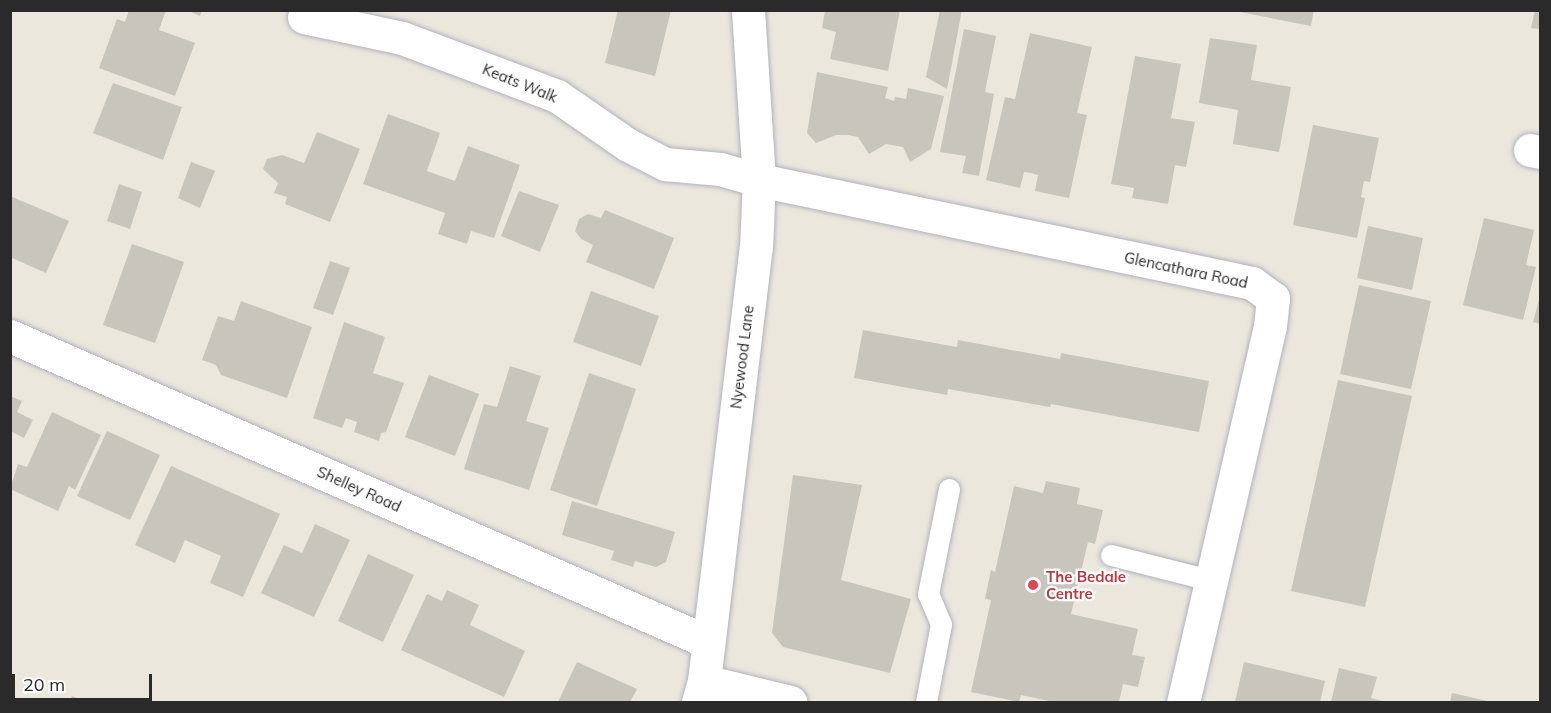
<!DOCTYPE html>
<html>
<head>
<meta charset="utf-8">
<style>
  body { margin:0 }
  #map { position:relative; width:1551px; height:713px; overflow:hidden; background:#ebe7dd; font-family:Mulish,sans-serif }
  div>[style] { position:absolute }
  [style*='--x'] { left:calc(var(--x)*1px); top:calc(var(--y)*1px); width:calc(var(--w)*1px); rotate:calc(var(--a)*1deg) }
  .building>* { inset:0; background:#c7c5bc }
  .roads { filter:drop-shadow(0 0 2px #b1b2bd) drop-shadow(0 0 2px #b1b2bd) }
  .service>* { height:21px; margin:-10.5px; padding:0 10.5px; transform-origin:10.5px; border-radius:10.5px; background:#fff }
  .minor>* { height:33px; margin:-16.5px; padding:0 16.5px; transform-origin:16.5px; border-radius:16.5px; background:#fff }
  .dots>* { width:16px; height:16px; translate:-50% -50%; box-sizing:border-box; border:3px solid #fff; border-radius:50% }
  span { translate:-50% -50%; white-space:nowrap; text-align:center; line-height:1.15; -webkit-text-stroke:4.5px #fff; paint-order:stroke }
  .street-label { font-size:15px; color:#2a2a2a }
  .health-label { font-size:15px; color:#be3a42; font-weight:700 }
  .left { translate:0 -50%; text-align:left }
  .frame { position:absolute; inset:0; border:12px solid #2a2a2a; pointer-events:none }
  .scale { position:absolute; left:12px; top:674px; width:140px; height:27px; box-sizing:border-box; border:3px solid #2a2a2a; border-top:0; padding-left:8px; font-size:18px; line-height:21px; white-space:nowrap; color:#2a2a2a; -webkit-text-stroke:4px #fff; paint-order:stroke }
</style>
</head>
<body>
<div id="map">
  <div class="building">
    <i style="clip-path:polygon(129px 10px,166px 10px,159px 30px,195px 43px,175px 96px,99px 68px,117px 19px,125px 22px)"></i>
    <i style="clip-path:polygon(187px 10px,202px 10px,200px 16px)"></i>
    <i style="clip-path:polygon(618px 10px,671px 10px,655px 76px,605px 63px)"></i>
    <i style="clip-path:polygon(834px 10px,900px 10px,888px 71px,830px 59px,836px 32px,822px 28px,825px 11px)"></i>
    <i style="clip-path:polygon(940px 10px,962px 10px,947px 89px,926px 77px)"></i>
    <i style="clip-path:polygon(1230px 10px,1314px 10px,1311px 26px)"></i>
    <i style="clip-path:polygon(1535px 10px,1540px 10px,1540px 29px,1531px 28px)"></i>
    <i style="clip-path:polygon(964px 29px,996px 36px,985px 92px,994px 94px,979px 176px,962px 173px,966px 156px,940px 152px)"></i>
    <i style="clip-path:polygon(1030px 33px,1092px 47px,1077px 113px,1087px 115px,1069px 198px,1035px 191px,1038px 175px,1031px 173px,1024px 172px,1020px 188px,986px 180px,1005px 97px,1015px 99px)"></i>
    <i style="clip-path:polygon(1210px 38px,1257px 45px,1251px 80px,1291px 87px,1279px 152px,1233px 144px,1238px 110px,1199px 103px)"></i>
    <i style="clip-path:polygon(1135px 56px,1181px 64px,1171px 118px,1195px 122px,1186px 167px,1175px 165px,1168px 204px,1132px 198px,1134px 188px,1111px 184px)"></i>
    <i style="clip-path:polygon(817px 72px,888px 87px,885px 98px,894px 101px,895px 97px,906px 99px,908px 88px,944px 96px,931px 149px,910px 162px,903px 147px,886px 144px,869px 154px,858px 137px,848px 135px,836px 135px,816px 143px,807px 133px)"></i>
    <i style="clip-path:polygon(113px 83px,182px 107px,163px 160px,93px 133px)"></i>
    <i style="clip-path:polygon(388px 114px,440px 133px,427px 171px,455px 181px,468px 146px,520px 165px,494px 238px,471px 231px,467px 244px,438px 234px,445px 213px,363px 184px)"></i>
    <i style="clip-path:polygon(1313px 125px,1379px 138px,1370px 182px,1364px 181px,1361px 197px,1365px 198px,1357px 238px,1293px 225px)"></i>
    <i style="clip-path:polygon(317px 132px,360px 149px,330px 222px,285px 204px,287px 197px,274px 193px,278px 183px,263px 169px,267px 159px,282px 155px,304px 163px)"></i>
    <i style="clip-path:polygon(191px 162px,215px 171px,200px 208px,178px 198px)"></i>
    <i style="clip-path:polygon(119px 184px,142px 192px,130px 229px,107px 221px)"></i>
    <i style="clip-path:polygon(519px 191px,559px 205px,540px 252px,501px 236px)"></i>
    <i style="clip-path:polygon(10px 196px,69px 221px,46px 273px,10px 257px)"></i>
    <i style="clip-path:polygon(605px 210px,674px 238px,654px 289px,586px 262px,593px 245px,581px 239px,575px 231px,579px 219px,588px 214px,601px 218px)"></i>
    <i style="clip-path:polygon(1484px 218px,1534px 230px,1526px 265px,1536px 267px,1523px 320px,1463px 305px)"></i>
    <i style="clip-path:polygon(1368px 226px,1423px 238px,1412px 290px,1357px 278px)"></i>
    <i style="clip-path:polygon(132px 244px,184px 262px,155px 343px,103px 325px)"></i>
    <i style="clip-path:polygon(330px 261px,350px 268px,333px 315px,313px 308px)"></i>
    <i style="clip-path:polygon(1359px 285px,1431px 301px,1411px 389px,1340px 374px)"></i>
    <i style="clip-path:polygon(591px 291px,659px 316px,641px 366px,573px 342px)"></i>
    <i style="clip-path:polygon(1540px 296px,1540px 324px,1533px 322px)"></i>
    <i style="clip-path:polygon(241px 301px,312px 327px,287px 398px,221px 375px,216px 365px,202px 360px,218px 316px,234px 321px)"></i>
    <i style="clip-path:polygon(344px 322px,385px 337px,373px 373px,404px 383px,386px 432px,381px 433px,379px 441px,354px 432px,357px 422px,346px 418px,342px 428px,313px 418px)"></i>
    <i style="clip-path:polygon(863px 330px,957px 347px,958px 340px,1060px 359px,1061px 353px,1209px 381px,1199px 432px,1051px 404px,1050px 407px,948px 389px,947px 395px,854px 378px)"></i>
    <i style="clip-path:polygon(510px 366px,541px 376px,526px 421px,549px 428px,529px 490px,464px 469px,484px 404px,497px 407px)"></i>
    <i style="clip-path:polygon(589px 373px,636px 389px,597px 506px,550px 490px)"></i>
    <i style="clip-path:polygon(429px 375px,479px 394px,455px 456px,405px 437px)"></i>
    <i style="clip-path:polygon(1338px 380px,1412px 396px,1365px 607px,1291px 591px)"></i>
    <i style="clip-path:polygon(10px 396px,22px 401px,17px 412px,33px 420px,24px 438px,10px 431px)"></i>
    <i style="clip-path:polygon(52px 412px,101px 435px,75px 490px,69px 486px,58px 511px,10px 489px,18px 464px,27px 467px)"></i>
    <i style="clip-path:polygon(107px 431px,160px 455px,130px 520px,77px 496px)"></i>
    <i style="clip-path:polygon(171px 466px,280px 514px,243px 597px,210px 583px,221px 556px,185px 540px,175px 563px,135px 545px)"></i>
    <i style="clip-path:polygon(793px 475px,862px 485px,841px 580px,911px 599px,890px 673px,783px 647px,772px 633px)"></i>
    <i style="clip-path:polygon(1046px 481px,1080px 488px,1077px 504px,1103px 510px,1095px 544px,1088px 542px,1071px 614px,1138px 629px,1132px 655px,1145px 657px,1138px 687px,1123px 684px,1119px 702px,1054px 702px,1021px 695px,1019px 702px,971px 692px,991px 600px,985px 599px,991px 570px,995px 572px,1014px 486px,1043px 493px)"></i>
    <i style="clip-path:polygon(572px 501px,675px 532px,666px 562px,656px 567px,635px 561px,633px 567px,611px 560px,614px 551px,562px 535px)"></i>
    <i style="clip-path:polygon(315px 524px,350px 540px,314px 617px,261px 593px,284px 545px,302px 553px)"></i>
    <i style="clip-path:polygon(368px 554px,414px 575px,383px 642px,338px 621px)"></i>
    <i style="clip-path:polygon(447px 590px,479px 605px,470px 625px,525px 651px,504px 697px,401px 650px,427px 594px,442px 601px)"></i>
    <i style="clip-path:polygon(577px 662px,637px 689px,630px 702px,558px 702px)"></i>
    <i style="clip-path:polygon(1244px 662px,1325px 681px,1320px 702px,1235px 702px)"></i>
    <i style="clip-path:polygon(1339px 668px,1377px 677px,1371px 698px,1386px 702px,1331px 702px)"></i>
    <i style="clip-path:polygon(1452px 693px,1492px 702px,1450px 702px)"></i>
    <i style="clip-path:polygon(72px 696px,86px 702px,69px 702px)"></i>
  </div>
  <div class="roads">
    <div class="service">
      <i style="--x:1111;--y:555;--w:102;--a:14.2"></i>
      <i style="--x:926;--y:702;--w:79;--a:-79.1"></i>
      <i style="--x:941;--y:624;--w:33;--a:-113"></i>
      <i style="--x:928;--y:594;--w:107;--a:-78.7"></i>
    </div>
    <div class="minor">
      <i style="--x:304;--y:17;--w:100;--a:12.1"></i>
      <i style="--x:402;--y:38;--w:165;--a:20.5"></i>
      <i style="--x:557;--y:96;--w:86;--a:34.6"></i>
      <i style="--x:628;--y:145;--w:42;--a:27.2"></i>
      <i style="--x:665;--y:164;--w:55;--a:5.2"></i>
      <i style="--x:720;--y:169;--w:41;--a:15.8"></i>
      <i style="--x:759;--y:180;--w:504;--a:11.8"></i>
      <i style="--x:1252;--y:283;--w:26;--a:36"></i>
      <i style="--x:1273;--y:298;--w:28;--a:96"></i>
      <i style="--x:1270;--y:326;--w:386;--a:103"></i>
      <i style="--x:1530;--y:150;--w:10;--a:11"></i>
      <i style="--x:10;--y:336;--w:762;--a:23.67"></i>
      <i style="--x:704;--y:681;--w:89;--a:13.7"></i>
      <i style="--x:698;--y:702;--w:22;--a:-74"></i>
      <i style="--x:704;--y:681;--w:436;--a:-83.2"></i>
      <i style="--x:756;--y:248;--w:68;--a:-87.5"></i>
      <i style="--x:759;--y:180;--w:170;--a:-93.7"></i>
    </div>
  </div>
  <div class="dots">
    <i style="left:1033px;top:585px;background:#e0444e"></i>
  </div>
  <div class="street-label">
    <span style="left:520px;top:83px;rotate:22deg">Keats Walk</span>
    <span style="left:1186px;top:270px;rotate:12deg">Glencathara Road</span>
    <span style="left:742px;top:357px;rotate:-83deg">Nyewood Lane</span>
    <span style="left:359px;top:489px;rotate:24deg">Shelley Road</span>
  </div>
  <div class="health-label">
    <span class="left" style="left:1046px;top:585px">The Bedale<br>Centre</span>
  </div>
  <div class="frame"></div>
  <div class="scale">20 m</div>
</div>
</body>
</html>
